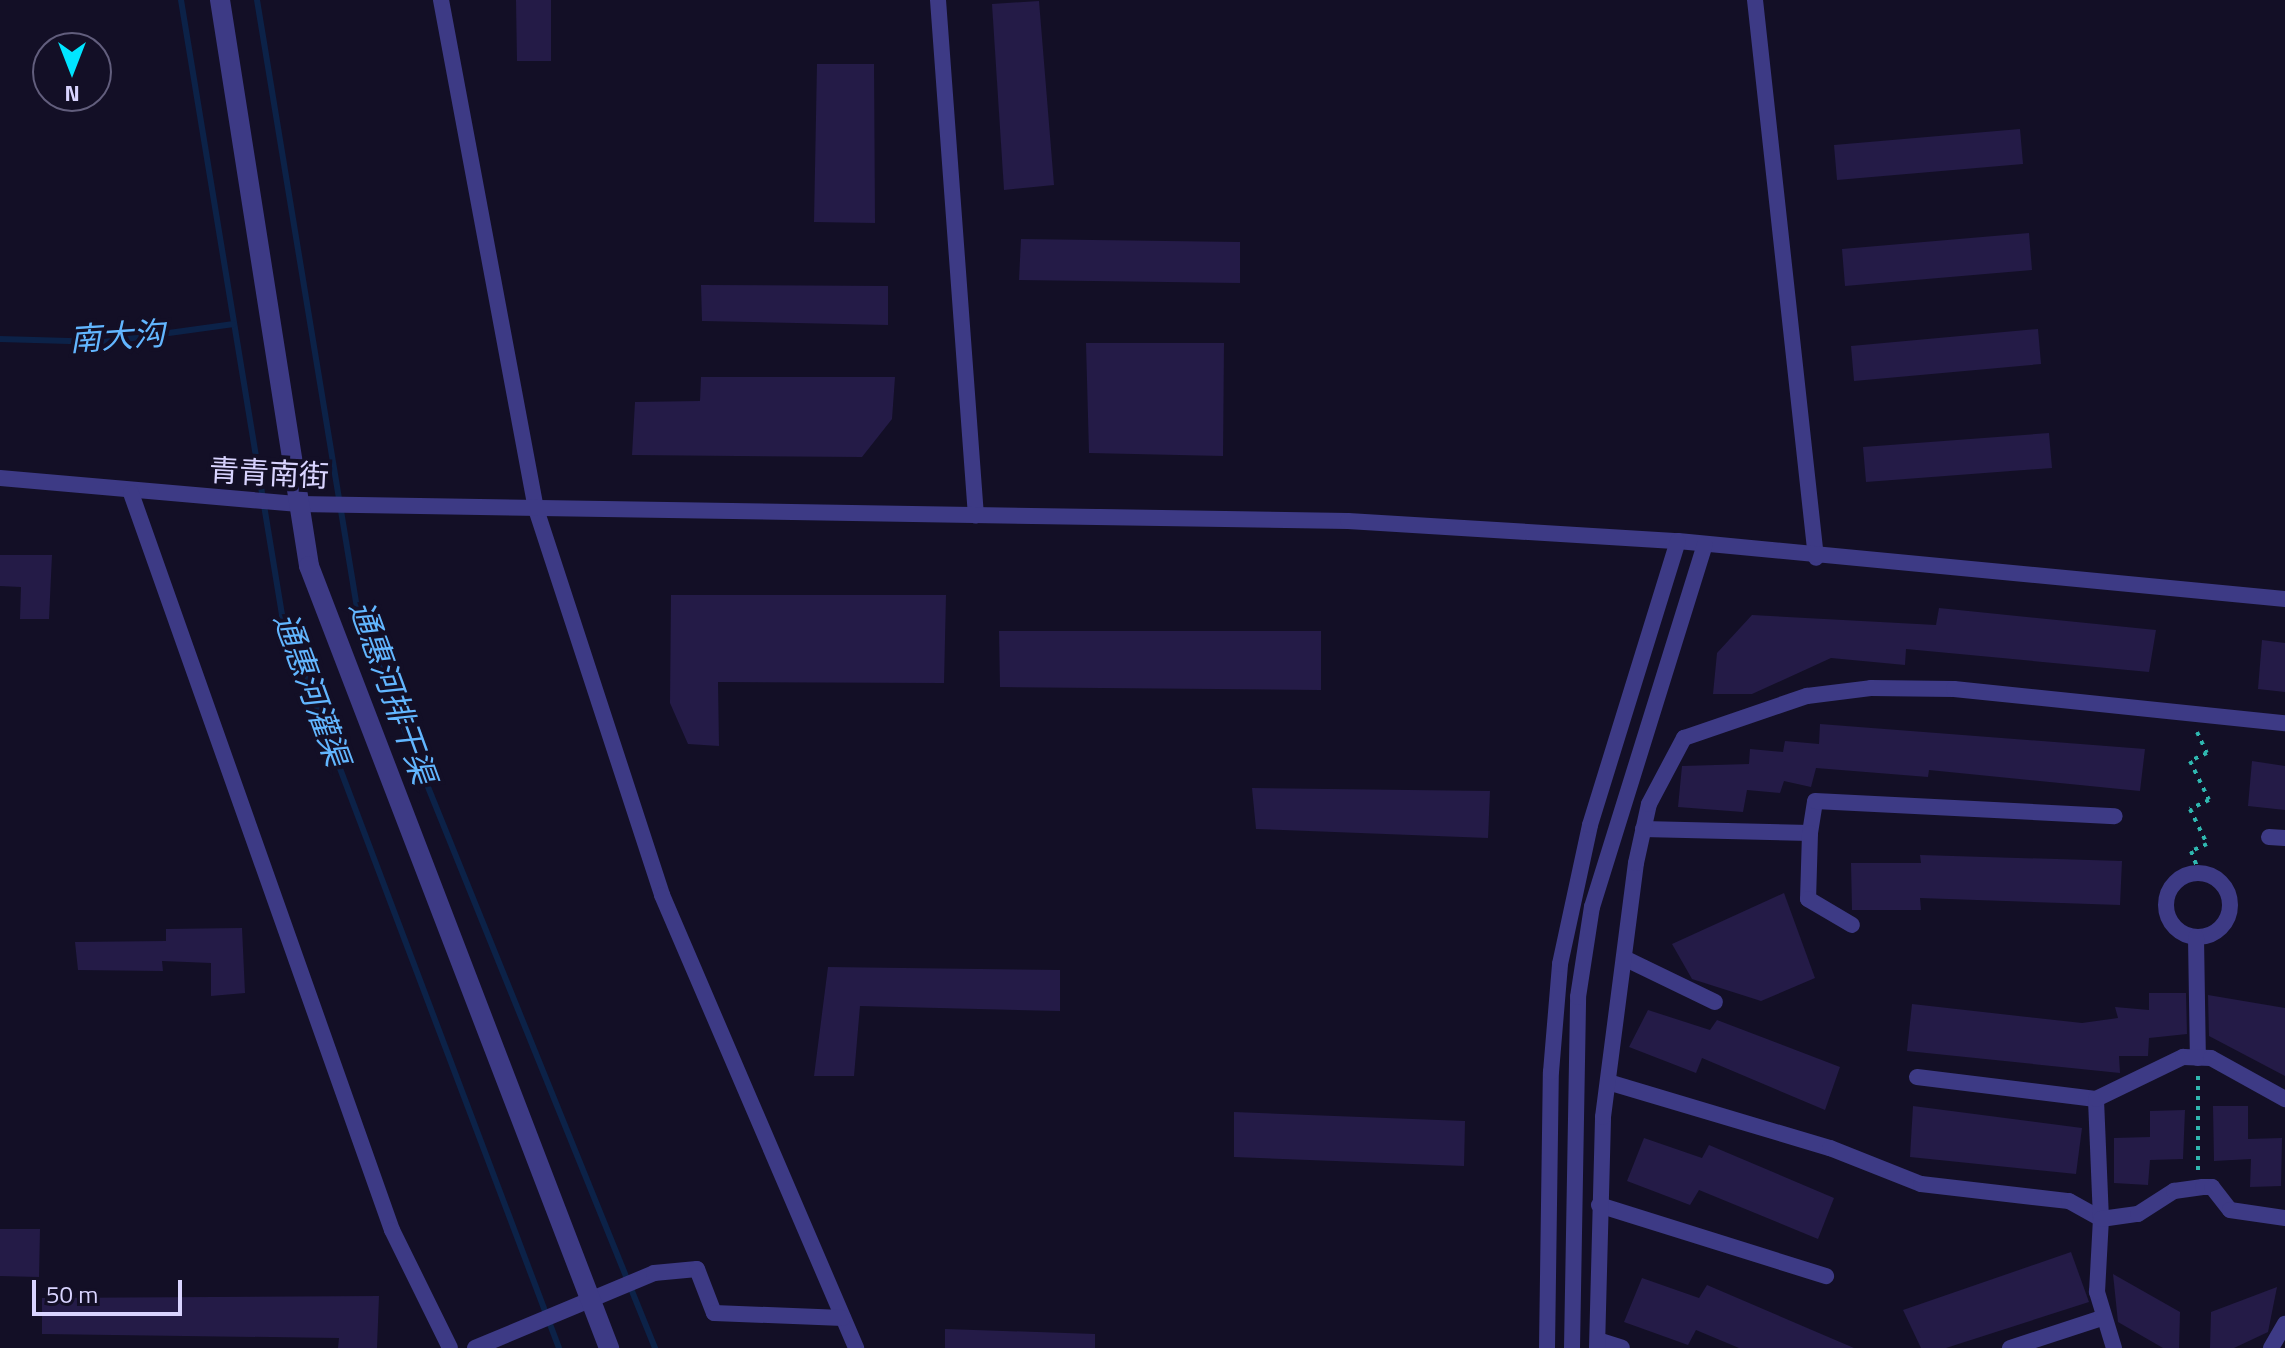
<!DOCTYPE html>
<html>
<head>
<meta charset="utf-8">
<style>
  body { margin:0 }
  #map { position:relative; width:2285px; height:1348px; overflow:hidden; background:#130f26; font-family:"Titillium Web","Noto Sans SC",sans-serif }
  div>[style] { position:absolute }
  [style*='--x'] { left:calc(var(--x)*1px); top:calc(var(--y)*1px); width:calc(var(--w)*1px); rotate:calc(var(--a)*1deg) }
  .stream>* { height:6px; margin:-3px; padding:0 3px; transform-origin:3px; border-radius:3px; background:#0c2248 }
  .building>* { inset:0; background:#241b47 }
  .path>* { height:4px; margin-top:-2px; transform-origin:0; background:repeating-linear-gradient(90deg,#2fb8b0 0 4px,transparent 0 10px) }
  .minor>* { height:16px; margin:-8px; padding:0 8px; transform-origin:8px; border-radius:8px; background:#3d3a85 }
  .minor>.ring { margin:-8px; padding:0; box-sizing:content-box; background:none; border:16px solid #3d3a85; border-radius:50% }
  .tertiary>* { height:20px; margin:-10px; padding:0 10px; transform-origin:10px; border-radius:10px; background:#3d3a85 }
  span { translate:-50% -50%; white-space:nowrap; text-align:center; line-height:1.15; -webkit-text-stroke:8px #130f26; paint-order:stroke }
  .street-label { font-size:30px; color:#d9d4ff }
  .water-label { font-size:32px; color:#62b6ff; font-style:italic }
  .north { position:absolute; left:32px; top:32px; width:80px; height:80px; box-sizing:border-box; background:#130f26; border:2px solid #625e7d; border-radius:50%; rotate:180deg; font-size:22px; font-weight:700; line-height:32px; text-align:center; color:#d9d4ff }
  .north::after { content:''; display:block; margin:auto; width:28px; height:36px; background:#00e5ff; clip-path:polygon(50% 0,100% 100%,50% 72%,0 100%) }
  .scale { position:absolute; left:32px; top:1280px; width:150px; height:36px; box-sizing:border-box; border:4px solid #d9d4ff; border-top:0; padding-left:10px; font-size:24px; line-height:28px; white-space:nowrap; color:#d9d4ff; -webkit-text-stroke:6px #130f26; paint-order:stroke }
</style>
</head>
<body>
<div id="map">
  <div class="stream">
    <i style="--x:181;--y:0;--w:623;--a:80.67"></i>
    <i style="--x:282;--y:615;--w:784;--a:69.3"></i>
    <i style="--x:257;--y:0;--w:622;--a:80.66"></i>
    <i style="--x:358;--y:614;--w:792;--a:67.97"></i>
    <i style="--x:0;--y:339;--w:104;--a:1.7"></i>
    <i style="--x:104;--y:342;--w:131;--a:-7.9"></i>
  </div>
  <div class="building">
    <i style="clip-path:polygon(516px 0,551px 0,551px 61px,517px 61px)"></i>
    <i style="clip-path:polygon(1039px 1px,1054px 185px,1004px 190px,992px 4px)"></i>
    <i style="clip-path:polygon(817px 64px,874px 64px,875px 223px,814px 222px)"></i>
    <i style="clip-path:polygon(2020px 129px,2023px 164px,1837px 180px,1834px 145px)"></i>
    <i style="clip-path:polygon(2029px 233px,2032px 270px,1845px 286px,1842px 249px)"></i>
    <i style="clip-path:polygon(1021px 239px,1240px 242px,1240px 283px,1019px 280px)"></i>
    <i style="clip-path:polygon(701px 285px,888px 286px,888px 325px,702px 321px)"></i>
    <i style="clip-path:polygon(2038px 329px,2041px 364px,1854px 381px,1851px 346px)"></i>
    <i style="clip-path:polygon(1086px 343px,1224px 343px,1223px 456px,1089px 453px)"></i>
    <i style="clip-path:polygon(701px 377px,895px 377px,892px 419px,862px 457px,632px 455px,635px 402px,700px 401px)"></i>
    <i style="clip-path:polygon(2049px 433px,2052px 468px,1866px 482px,1863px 447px)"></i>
    <i style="clip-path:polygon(0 555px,52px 555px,49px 619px,20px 619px,21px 587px,0 586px)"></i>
    <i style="clip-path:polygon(671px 595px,946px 595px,944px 683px,718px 682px,719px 746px,688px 744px,670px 703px)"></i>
    <i style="clip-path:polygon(1939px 608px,2156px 630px,2149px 672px,1906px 649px,1905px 665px,1831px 658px,1752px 694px,1713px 694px,1717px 653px,1752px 615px,1936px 625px)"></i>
    <i style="clip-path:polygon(999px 631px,1321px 631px,1321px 690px,1000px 687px)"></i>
    <i style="clip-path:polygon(2262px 640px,2285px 643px,2285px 692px,2258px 689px)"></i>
    <i style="clip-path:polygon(1820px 724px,2145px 749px,2140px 791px,1929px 770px,1928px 777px,1816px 768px,1811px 787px,1784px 781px,1780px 793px,1747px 790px,1743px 812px,1678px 807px,1682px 766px,1749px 764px,1750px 749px,1783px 752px,1785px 741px,1819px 744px)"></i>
    <i style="clip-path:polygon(2252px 761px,2285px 766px,2285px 810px,2248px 806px)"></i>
    <i style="clip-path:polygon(1252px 788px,1490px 791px,1488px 838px,1256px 829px)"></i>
    <i style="clip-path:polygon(1920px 855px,2122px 861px,2120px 905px,1920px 898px,1921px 910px,1852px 910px,1851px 863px,1921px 863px)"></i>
    <i style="clip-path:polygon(1784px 893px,1815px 978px,1761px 1001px,1692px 979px,1672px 944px)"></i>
    <i style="clip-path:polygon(242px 928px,245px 993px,211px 996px,211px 963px,162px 961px,163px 971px,78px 970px,75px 942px,166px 941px,166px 929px)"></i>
    <i style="clip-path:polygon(828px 967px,1060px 970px,1060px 1011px,860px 1006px,854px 1076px,814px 1076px)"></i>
    <i style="clip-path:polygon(2149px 993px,2186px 993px,2187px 1034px,2149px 1038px,2148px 1056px,2119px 1056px,2120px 1073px,1907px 1051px,1912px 1004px,2082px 1023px,2118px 1018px,2115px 1007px,2149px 1010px)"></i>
    <i style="clip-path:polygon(2208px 995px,2285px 1008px,2285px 1076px,2209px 1036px)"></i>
    <i style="clip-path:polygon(1648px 1010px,1710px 1030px,1717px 1020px,1840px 1067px,1825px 1110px,1702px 1058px,1696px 1073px,1629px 1047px)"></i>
    <i style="clip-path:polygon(1913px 1106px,2082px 1128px,2076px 1174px,1910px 1157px)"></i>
    <i style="clip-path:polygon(2213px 1106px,2248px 1106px,2248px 1139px,2282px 1138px,2281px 1186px,2250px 1187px,2251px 1159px,2214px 1161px)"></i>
    <i style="clip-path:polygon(2185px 1110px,2183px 1159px,2150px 1160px,2148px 1185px,2114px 1183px,2114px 1138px,2150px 1137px,2150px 1111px)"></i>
    <i style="clip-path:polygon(1234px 1112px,1465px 1121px,1464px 1166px,1234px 1157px)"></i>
    <i style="clip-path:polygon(1644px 1138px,1702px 1158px,1709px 1145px,1834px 1198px,1818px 1239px,1699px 1190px,1690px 1205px,1627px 1181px)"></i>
    <i style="clip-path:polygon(0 1229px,40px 1229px,39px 1277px,0 1276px)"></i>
    <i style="clip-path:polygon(2071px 1252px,2089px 1302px,1946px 1348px,1921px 1348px,1903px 1310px)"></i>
    <i style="clip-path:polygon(2113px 1274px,2180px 1312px,2179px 1348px,2163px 1348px,2118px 1322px)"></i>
    <i style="clip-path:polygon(1642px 1278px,1699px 1298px,1707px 1285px,1854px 1348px,1739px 1348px,1696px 1330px,1688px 1345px,1624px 1322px)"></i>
    <i style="clip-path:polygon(2277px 1287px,2268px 1332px,2234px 1348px,2210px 1348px,2211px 1312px)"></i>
    <i style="clip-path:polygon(379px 1296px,377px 1348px,338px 1348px,339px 1338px,42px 1334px,42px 1298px)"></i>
    <i style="clip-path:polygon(945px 1329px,1095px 1334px,1095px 1348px,945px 1348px)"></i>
  </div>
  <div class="path">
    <i style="--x:2197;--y:732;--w:23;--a:65"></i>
    <i style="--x:2207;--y:753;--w:19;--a:155"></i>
    <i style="--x:2190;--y:761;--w:43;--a:64"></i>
    <i style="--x:2209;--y:800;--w:21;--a:155"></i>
    <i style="--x:2190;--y:809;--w:39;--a:64"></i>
    <i style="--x:2207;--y:844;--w:17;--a:156"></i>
    <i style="--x:2191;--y:851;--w:25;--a:69"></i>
    <i style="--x:2198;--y:1170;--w:96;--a:-90"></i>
  </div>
  <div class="minor">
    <i style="--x:441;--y:0;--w:518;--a:79.43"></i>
    <i style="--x:536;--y:509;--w:406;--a:71.9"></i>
    <i style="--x:662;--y:895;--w:493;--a:66.8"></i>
    <i style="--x:938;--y:0;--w:517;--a:85.79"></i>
    <i style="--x:1755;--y:0;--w:561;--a:83.76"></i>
    <i style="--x:0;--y:478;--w:300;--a:5"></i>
    <i style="--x:299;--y:504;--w:1049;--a:0.93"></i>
    <i style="--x:1348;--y:521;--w:331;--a:3.5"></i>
    <i style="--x:1678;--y:541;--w:610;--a:5.46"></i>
    <i style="--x:131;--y:493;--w:782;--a:70.5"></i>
    <i style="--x:392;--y:1230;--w:131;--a:63.8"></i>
    <i style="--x:1643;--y:829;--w:167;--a:1.4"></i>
    <i style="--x:1810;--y:833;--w:32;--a:-81"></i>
    <i style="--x:1815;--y:801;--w:300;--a:2.9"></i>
    <i style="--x:1810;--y:833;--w:66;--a:91.7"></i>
    <i style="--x:1808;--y:899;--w:51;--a:30.6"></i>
    <i style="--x:2269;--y:837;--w:16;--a:4"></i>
    <i class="ring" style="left:2166px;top:873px;width:48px;height:48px"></i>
    <i style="--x:2196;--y:937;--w:121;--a:89.1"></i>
    <i style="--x:1624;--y:958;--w:101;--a:25.8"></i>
    <i style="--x:1917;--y:1077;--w:180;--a:7"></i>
    <i style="--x:1608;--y:1082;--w:232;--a:16.6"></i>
    <i style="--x:1830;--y:1148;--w:98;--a:21.6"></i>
    <i style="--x:1921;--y:1184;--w:149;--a:6.6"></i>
    <i style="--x:2069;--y:1201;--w:37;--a:29"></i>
    <i style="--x:1599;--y:1205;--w:238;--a:17.4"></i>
    <i style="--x:2101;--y:1219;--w:120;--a:-92.4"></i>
    <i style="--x:2096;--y:1099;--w:97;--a:-25.8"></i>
    <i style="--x:2183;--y:1057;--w:28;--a:2"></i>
    <i style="--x:2211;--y:1058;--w:85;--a:29"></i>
    <i style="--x:1598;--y:1340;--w:25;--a:18"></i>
    <i style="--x:475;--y:1348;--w:194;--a:-22.7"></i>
    <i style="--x:654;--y:1273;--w:43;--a:-5.3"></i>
    <i style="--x:697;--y:1269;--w:47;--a:68.9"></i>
    <i style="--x:714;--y:1313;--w:129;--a:2.2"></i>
    <i style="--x:1547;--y:1348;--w:276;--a:-89.2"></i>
    <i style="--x:1551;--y:1072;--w:108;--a:-85.2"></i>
    <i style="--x:1560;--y:964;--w:142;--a:-77.8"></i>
    <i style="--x:1590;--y:825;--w:297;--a:-72.8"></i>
    <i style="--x:1572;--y:1348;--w:351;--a:-89"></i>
    <i style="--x:1578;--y:997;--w:91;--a:-81.2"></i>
    <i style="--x:1592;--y:907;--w:379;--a:-72.7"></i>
    <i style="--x:1597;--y:1348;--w:231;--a:-88.5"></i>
    <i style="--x:1603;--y:1117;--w:256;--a:-82.6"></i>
    <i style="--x:1636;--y:863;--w:60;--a:-77.6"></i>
    <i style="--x:1649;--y:804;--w:75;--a:-62.1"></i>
    <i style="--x:1684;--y:738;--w:130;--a:-18.9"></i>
    <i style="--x:1807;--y:696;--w:64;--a:-7.1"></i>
    <i style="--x:1871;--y:688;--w:83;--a:0.7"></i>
    <i style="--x:1954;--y:689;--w:333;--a:5.9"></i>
    <i style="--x:2010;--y:1348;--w:97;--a:-18.1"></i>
    <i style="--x:2114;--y:1348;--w:59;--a:-106.9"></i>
    <i style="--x:2097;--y:1292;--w:73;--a:-86.9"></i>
    <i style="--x:2101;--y:1219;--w:37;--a:-8"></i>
    <i style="--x:2138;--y:1214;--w:43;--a:-32.6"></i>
    <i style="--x:2174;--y:1191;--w:29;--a:-8"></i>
    <i style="--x:2203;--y:1187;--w:9;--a:0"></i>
    <i style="--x:2212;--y:1187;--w:29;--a:52"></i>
    <i style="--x:2230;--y:1210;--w:56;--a:8.3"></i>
    <i style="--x:2271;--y:1348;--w:28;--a:-60"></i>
  </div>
  <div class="tertiary">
    <i style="--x:220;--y:0;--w:573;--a:81.06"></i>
    <i style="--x:309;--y:566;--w:838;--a:69.01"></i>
  </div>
  <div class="street-label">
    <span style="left:269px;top:473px;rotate:3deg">青青南街</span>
  </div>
  <div class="water-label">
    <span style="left:117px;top:336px;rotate:-4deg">南大沟</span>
    <span style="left:312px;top:689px;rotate:70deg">通惠河灌渠</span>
    <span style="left:393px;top:692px;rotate:70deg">通惠河排干渠</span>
  </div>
  <div class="north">N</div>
  <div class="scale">50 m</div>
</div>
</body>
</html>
